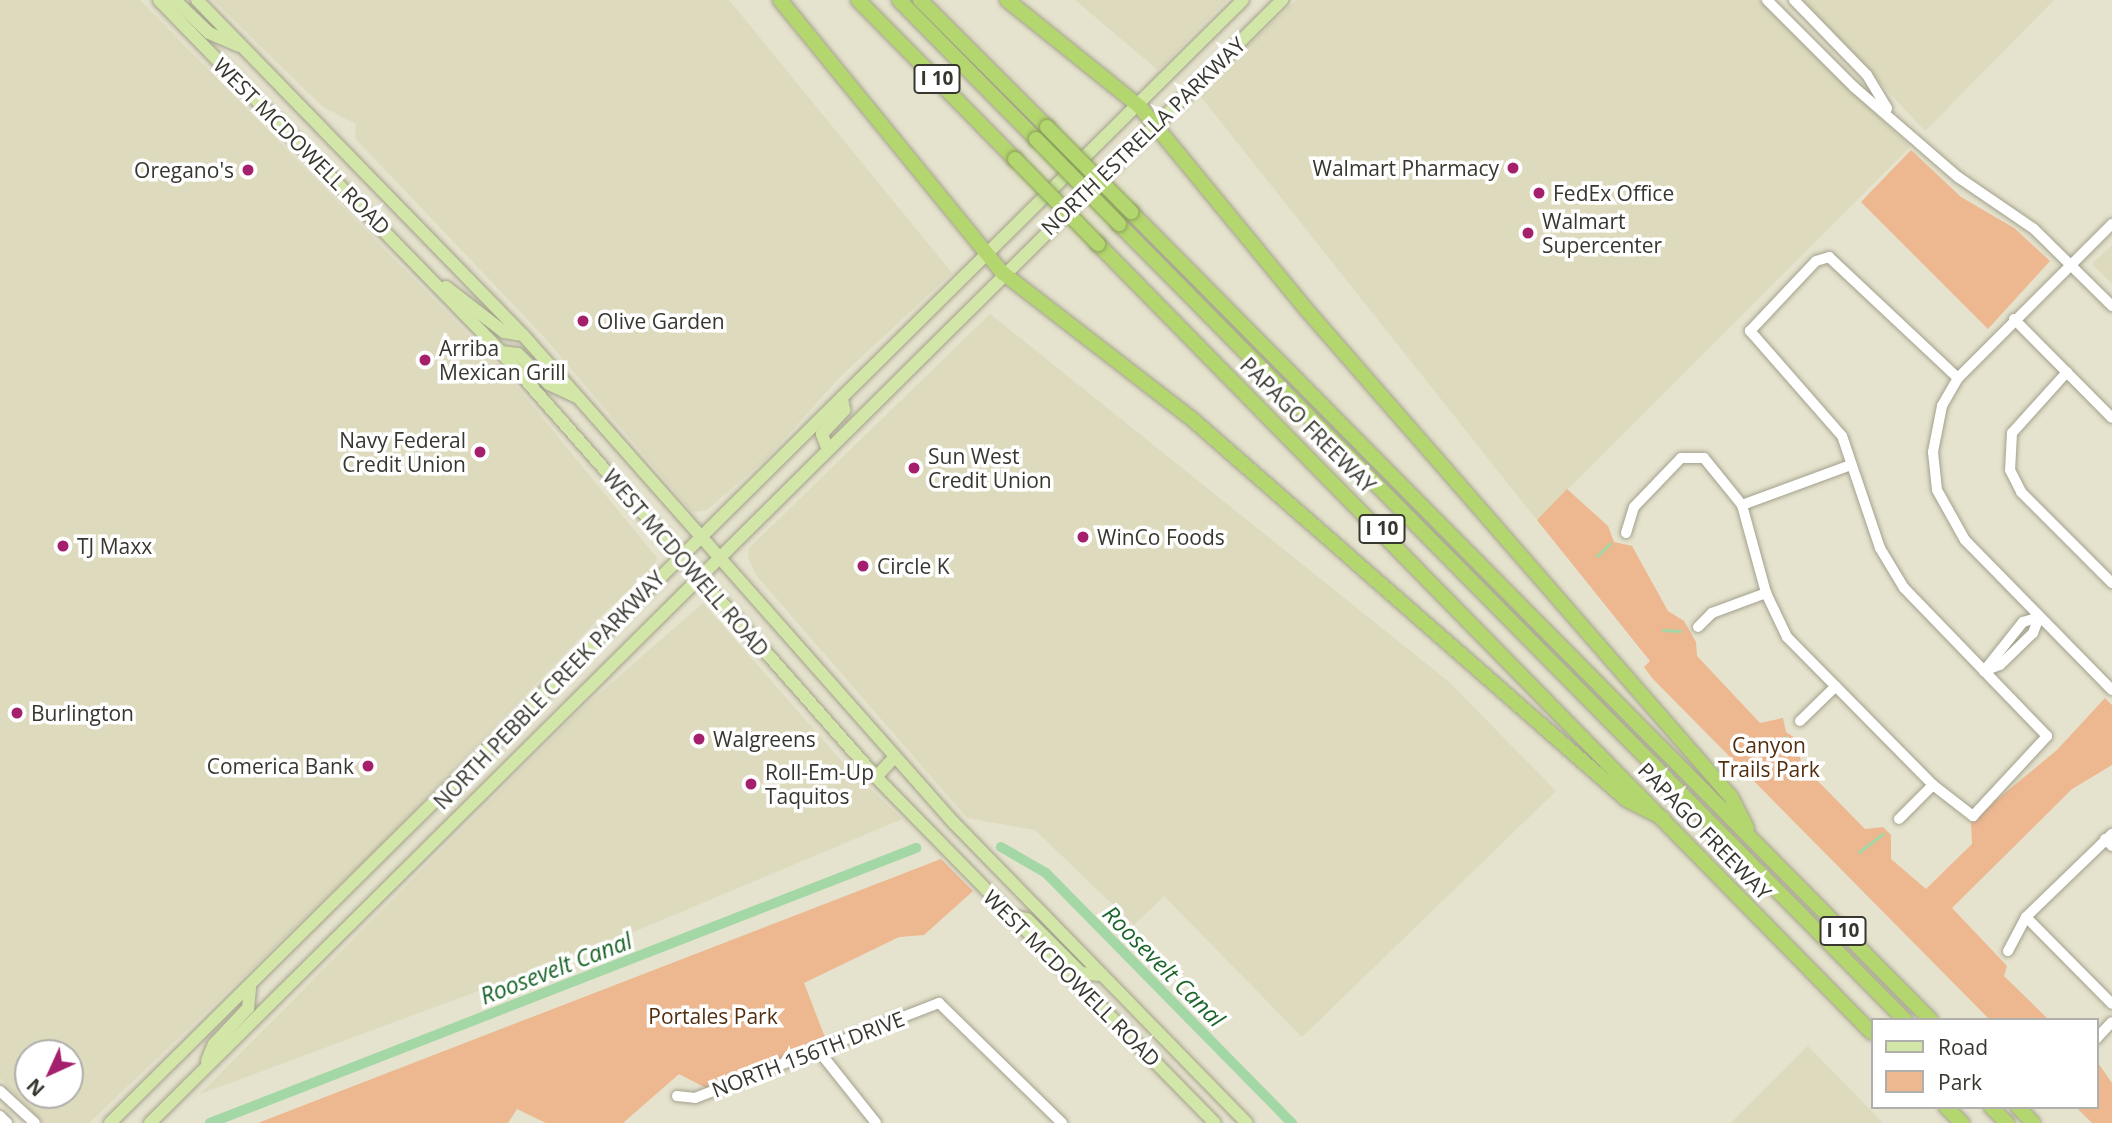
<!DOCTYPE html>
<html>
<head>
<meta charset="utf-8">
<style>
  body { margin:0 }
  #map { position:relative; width:2112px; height:1123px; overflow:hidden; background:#e5e2cd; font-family:"Open Sans",sans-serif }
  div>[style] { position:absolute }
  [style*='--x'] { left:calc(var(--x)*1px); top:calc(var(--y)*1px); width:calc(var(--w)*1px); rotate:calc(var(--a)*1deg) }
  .built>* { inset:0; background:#dddabd }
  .green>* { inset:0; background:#edb790 }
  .stream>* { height:2.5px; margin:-1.25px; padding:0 1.25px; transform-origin:1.25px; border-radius:1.25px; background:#a3d7a6 }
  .canal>* { height:10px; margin:-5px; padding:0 5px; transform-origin:5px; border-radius:5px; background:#a3d7a6 }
  .roads { filter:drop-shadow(0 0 2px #a3a18d) drop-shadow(0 0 2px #a3a18d) }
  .minor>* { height:10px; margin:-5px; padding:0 5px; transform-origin:5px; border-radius:5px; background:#fff }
  .major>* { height:12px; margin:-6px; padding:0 6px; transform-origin:6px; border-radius:6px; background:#d2e6a8 }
  .highway>* { height:14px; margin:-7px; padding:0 7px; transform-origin:7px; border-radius:7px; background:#b4d66e }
  .bridges { filter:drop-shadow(0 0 2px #899e58) drop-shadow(0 0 2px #899e58) }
  .highway-bridge>* { height:14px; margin:-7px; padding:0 7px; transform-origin:7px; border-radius:7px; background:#b4d66e }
  .dots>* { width:19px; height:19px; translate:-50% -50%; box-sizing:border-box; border:4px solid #fff; border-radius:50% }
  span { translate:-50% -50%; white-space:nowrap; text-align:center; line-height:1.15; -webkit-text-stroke:7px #fff; paint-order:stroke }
  .shield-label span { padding:2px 5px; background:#fff; border:2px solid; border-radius:5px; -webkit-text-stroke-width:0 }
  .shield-label { font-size:19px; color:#38372f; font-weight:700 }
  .street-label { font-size:21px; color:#38372f }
  .poi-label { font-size:21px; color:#38372f }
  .right { translate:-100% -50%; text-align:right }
  .left { translate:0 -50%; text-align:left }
  .park-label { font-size:21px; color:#532e0e }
  .water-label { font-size:23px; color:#1c652a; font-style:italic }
  .legend { position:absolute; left:1871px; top:1018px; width:228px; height:91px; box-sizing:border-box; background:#fff; border:2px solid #afafac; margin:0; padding:9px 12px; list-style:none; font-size:21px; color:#38372f }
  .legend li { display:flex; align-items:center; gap:14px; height:35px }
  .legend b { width:35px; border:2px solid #afafac }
  .north { position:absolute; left:14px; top:1039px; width:70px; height:70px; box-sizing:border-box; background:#fff; border:2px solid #afafac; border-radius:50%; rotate:225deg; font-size:19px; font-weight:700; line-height:28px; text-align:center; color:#38372f }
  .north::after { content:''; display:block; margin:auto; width:24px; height:32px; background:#a4206d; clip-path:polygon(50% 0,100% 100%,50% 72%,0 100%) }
</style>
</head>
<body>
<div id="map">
  <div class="built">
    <i style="clip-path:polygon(evenodd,0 0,140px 0,505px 372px,657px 558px,652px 573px,607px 610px,365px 861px,89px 1123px,43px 1123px,0 1078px,0 0,28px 1053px,70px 1053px,70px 1095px,28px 1095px,28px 1053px)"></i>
    <i style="clip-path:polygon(213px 0,729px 0,952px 273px,842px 375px,767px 458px,707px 510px,692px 512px,545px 338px,355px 138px,356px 124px,323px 107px)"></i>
    <i style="clip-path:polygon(1075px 0,1227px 0,1158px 70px)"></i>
    <i style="clip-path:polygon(1296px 0,1759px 0,1910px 147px,1537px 520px,1198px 93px)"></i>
    <i style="clip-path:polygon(1803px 0,2054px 0,1925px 131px)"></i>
    <i style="clip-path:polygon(2112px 245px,2112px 284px,2092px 264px)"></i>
    <i style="clip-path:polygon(990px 314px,1449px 682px,1556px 791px,1302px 1037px,1164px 896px,1134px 925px,1035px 830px,967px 818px,756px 575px,748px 558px,749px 548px)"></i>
    <i style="clip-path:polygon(703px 603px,846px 766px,902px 819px,605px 944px,200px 1094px,577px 713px)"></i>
    <i style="clip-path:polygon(1808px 1046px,1883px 1123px,1731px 1123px)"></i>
  </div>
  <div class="green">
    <i style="clip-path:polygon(1911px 150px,1961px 197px,2014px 228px,2050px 261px,1988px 329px,1861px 202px)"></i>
    <i style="clip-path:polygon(1567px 489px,1608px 526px,1614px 542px,1632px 546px,1668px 611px,1684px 621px,1696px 642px,1697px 656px,1760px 723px,1783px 718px,1786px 732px,1798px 740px,1801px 764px,1865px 829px,1883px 827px,1891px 835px,1891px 859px,1926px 889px,1972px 844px,1971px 821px,2057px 750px,2105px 698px,2112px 705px,2112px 765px,2072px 789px,1952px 908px,2007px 966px,2004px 976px,2049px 1020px,1990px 1020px,1653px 679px,1644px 667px,1650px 661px,1537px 520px)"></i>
    <i style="clip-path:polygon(941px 859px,973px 891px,924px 935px,899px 937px,804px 983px,826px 1040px,706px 1088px,679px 1074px,623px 1123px,546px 1123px,517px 1109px,508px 1123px,258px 1123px)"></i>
    <i style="clip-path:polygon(2096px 1060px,2112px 1083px,2112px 1123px,2092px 1123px,2076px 1107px,2096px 1107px)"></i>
  </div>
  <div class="stream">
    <i style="--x:1597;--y:556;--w:18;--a:-43"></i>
    <i style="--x:1663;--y:630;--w:17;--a:3"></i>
    <i style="--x:1772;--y:751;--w:19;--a:-47"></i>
    <i style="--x:1859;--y:852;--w:30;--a:-37"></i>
  </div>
  <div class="canal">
    <i style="--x:1001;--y:847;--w:52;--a:30"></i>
    <i style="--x:1046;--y:873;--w:351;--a:45.5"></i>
    <i style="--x:210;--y:1123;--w:758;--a:-21.28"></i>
  </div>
  <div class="roads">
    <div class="minor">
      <i style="--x:1767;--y:0;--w:123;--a:45"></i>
      <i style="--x:1854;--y:87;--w:138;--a:40.9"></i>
      <i style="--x:1958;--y:177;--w:92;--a:34.4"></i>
      <i style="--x:2034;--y:229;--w:110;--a:44.6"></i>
      <i style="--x:1794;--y:0;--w:105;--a:45.8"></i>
      <i style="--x:1867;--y:75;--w:39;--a:59"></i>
      <i style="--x:2112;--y:224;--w:218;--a:135"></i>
      <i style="--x:1958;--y:378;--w:32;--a:120"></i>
      <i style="--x:1942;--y:406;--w:47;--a:101.1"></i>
      <i style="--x:1933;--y:452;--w:38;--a:84"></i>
      <i style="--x:1937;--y:490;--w:57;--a:60.8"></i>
      <i style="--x:1965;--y:540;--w:210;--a:45.6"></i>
      <i style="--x:2014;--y:319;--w:139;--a:45.3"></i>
      <i style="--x:2067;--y:372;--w:82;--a:132"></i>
      <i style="--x:2012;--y:433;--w:37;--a:93"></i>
      <i style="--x:2010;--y:470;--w:25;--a:63"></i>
      <i style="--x:2021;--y:492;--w:129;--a:45"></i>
      <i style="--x:1742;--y:505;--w:116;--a:-20.2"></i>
      <i style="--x:1626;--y:533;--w:27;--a:-73"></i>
      <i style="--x:1634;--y:507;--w:68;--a:-46.2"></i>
      <i style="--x:1681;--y:458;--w:23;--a:0"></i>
      <i style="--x:1704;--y:458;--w:60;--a:51"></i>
      <i style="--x:1742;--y:505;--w:91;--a:74.7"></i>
      <i style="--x:1766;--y:593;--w:49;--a:64.5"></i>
      <i style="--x:1787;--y:637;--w:208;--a:45.4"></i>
      <i style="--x:1933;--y:785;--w:51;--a:37.8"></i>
      <i style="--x:1973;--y:816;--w:109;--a:-47.2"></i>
      <i style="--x:2047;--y:736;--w:206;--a:-134"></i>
      <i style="--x:1904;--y:588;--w:47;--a:-121"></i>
      <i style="--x:1880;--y:548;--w:118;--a:-108.7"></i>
      <i style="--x:1842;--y:436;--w:140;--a:-131.2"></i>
      <i style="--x:1750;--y:331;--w:96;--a:-46.7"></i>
      <i style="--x:1816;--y:261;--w:14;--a:-17"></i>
      <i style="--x:1829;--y:257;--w:177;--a:43.2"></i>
      <i style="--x:1698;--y:627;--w:20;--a:-45"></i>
      <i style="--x:1712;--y:613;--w:58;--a:-20.3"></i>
      <i style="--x:1984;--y:671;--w:17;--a:-21"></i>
      <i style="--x:2000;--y:665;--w:46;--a:-44.1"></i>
      <i style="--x:2033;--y:633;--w:17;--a:-69"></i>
      <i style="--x:1984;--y:671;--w:63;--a:-51.5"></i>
      <i style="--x:2023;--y:622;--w:17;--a:-17"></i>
      <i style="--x:1800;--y:721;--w:50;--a:-44.2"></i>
      <i style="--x:1899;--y:819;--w:48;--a:-45"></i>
      <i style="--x:2105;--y:839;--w:10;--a:45"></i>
      <i style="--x:2026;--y:917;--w:122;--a:45.3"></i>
      <i style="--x:2008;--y:951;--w:38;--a:-62"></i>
      <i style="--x:2026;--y:917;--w:120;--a:-44"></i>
      <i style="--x:2096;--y:1039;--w:23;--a:-47"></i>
      <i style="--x:818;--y:1050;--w:93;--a:51.5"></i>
      <i style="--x:0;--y:1091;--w:47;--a:42.4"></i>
      <i style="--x:677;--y:1096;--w:18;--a:6"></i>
      <i style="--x:695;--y:1098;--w:262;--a:-21.3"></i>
      <i style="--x:939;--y:1003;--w:172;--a:44.3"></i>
      <i style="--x:0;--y:1116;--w:10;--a:45"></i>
    </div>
    <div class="major">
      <i style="--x:159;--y:0;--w:491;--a:45.8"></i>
      <i style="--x:501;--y:352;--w:567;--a:48.58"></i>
      <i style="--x:876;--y:777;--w:484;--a:45.6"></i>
      <i style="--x:197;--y:0;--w:467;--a:45.8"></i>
      <i style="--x:523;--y:335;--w:651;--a:48.55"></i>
      <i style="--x:954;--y:823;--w:419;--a:45.7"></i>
      <i style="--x:162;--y:3;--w:16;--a:0"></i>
      <i style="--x:178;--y:3;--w:43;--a:44.1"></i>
      <i style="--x:209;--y:33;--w:33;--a:23"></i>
      <i style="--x:446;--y:287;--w:73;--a:37.8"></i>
      <i style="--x:504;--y:332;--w:19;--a:9"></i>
      <i style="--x:501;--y:352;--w:17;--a:7"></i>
      <i style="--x:518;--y:354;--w:43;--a:44.1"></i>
      <i style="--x:549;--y:384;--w:29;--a:25"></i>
      <i style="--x:828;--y:450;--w:17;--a:-111"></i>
      <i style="--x:822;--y:434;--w:33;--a:-47"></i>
      <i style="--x:844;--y:410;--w:13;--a:-99"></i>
      <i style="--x:876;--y:777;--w:26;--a:-47"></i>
      <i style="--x:1009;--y:915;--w:18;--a:13"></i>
      <i style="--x:1027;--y:919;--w:76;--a:45"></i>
      <i style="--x:1081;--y:973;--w:19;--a:6"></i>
      <i style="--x:207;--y:1061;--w:18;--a:-68"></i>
      <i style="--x:214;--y:1044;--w:50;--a:-46.6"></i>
      <i style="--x:248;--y:1008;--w:20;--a:-84"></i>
      <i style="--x:110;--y:1123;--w:1595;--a:-44.75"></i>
      <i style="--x:150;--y:1123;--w:1595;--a:-44.77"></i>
    </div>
    <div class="highway">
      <i style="--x:780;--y:0;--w:353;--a:50.8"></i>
      <i style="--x:1003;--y:273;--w:239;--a:37.7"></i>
      <i style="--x:1192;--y:419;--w:578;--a:41.21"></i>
      <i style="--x:1627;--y:800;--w:40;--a:26.6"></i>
      <i style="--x:858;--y:0;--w:223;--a:45.4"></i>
      <i style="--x:899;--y:0;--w:195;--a:45.4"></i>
      <i style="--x:920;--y:0;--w:180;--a:45"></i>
      <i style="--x:1007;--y:0;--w:171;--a:38.8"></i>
      <i style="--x:1140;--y:107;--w:260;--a:50.6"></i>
      <i style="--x:1305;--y:308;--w:649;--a:48.94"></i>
      <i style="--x:1731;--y:797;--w:35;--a:63"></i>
      <i style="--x:1131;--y:212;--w:1137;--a:45.29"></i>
      <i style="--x:1119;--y:224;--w:1119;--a:45.36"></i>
      <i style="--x:1098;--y:244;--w:1105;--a:45.55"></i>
      <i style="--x:1946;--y:1107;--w:23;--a:45"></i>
      <i style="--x:1991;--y:1107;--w:23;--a:45"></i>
      <i style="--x:2018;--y:1107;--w:22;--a:47"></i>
    </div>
  </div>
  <div class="bridges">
    <div class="highway-bridge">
      <i style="--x:1047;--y:127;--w:120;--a:45.3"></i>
      <i style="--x:1036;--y:139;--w:119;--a:45.7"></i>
      <i style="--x:1015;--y:159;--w:119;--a:45.7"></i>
    </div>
  </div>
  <div class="dots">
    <i style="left:1513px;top:168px;background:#a4206d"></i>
    <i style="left:248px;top:170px;background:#a4206d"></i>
    <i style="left:1539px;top:193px;background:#a4206d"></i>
    <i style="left:1528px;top:233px;background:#a4206d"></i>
    <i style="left:583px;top:321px;background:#a4206d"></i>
    <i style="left:425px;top:360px;background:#a4206d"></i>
    <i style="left:480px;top:452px;background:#a4206d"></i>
    <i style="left:914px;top:468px;background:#a4206d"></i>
    <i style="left:1083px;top:537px;background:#a4206d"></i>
    <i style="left:63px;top:546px;background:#a4206d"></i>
    <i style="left:863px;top:566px;background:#a4206d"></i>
    <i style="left:17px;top:713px;background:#a4206d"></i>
    <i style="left:699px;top:739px;background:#a4206d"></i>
    <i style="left:368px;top:766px;background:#a4206d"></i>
    <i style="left:751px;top:784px;background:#a4206d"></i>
  </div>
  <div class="shield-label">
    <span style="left:937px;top:79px">I 10</span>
    <span style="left:1382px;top:529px">I 10</span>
    <span style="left:1843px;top:931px">I 10</span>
  </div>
  <div class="street-label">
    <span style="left:1143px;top:136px;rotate:-44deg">NORTH ESTRELLA PARKWAY</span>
    <span style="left:302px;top:146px;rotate:45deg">WEST MCDOWELL ROAD</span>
    <span style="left:1308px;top:425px;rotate:45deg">PAPAGO FREEWAY</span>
    <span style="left:686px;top:563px;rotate:49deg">WEST MCDOWELL ROAD</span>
    <span style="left:549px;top:690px;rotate:-46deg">NORTH PEBBLE CREEK PARKWAY</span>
    <span style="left:1705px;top:831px;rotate:46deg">PAPAGO FREEWAY</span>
    <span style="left:1072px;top:978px;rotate:45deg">WEST MCDOWELL ROAD</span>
    <span style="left:808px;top:1054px;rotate:-21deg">NORTH 156TH DRIVE</span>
  </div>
  <div class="poi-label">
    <span class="right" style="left:1499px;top:168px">Walmart Pharmacy</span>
    <span class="right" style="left:234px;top:170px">Oregano's</span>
    <span class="left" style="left:1553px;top:193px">FedEx Office</span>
    <span class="left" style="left:1542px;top:233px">Walmart<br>Supercenter</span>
    <span class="left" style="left:597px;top:321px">Olive Garden</span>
    <span class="left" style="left:439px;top:360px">Arriba<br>Mexican Grill</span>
    <span class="right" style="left:466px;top:452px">Navy Federal<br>Credit Union</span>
    <span class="left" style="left:928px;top:468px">Sun West<br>Credit Union</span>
    <span class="left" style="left:1097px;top:537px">WinCo Foods</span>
    <span class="left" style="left:77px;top:546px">TJ Maxx</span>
    <span class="left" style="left:877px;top:566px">Circle K</span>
    <span class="left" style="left:31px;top:713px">Burlington</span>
    <span class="left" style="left:713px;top:739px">Walgreens</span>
    <span class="right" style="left:354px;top:766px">Comerica Bank</span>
    <span class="left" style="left:765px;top:784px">Roll-Em-Up<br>Taquitos</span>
  </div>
  <div class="park-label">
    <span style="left:1769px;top:757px">Canyon<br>Trails Park</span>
    <span style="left:713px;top:1016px">Portales Park</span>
  </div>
  <div class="water-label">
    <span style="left:1164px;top:966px;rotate:45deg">Roosevelt Canal</span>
    <span style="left:556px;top:968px;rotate:-21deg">Roosevelt Canal</span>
  </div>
  <ul class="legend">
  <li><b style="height:9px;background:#d2e6a8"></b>Road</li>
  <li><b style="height:19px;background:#edb790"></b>Park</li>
  </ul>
  <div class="north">N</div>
</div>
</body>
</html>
